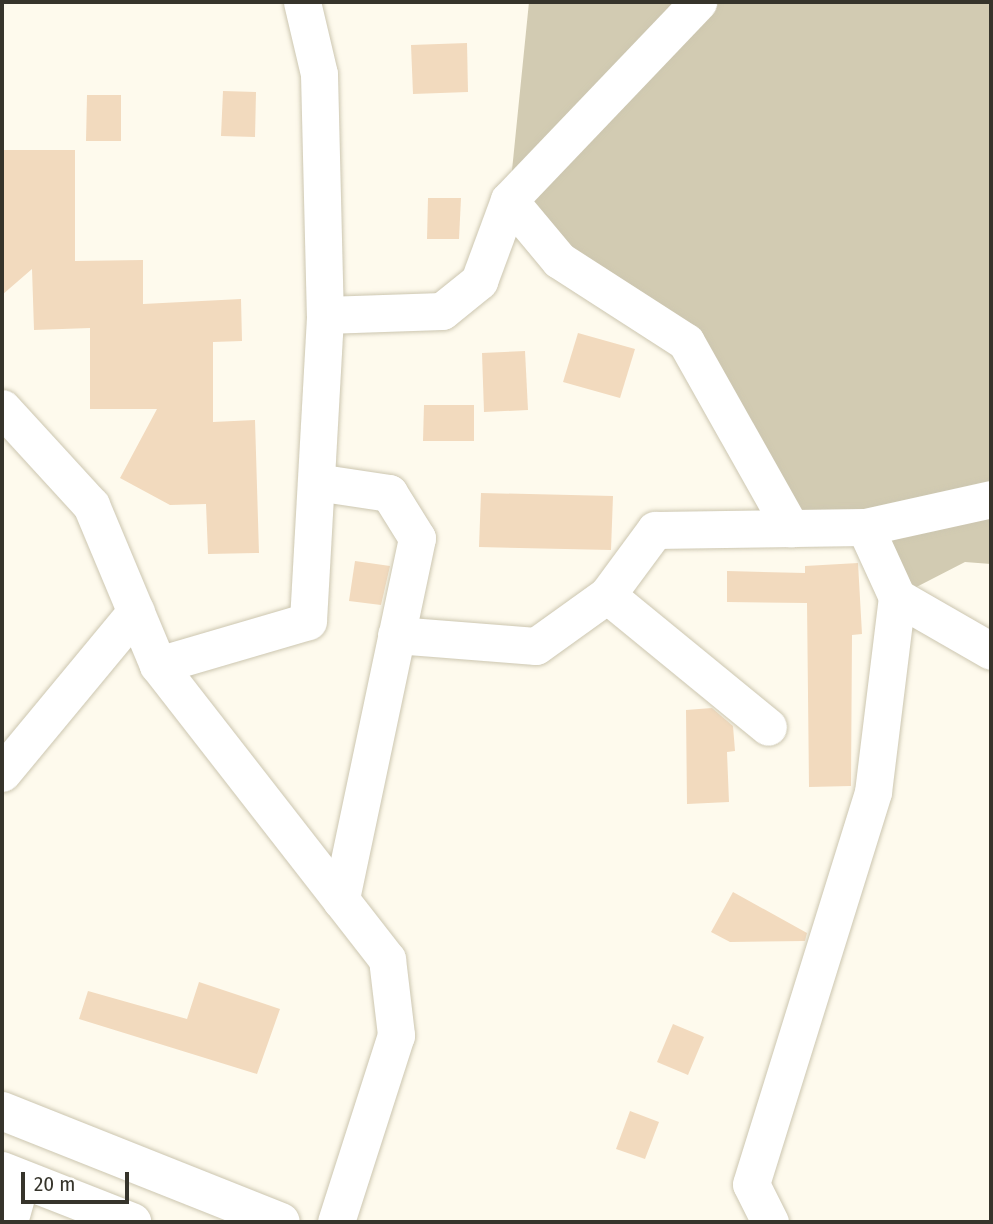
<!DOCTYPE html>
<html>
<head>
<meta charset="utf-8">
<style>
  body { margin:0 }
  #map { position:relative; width:993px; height:1224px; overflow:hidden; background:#fefaed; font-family:"Fira Sans Condensed",sans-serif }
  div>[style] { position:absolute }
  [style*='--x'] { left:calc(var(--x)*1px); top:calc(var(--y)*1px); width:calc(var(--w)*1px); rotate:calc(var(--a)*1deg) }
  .green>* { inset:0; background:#d2cbb2 }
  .building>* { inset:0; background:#f2dabe }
  .roads { filter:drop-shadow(0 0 2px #ccc6b0) drop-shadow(0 0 2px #ccc6b0) }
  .minor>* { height:37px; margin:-18.5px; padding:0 18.5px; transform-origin:18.5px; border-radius:18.5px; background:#fff }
  .major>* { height:38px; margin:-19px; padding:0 19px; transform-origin:19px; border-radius:19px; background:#fff }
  span { translate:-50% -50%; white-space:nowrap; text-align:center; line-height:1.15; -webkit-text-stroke:7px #fff; paint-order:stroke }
  .frame { position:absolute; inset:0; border:4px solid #36342b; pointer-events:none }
  .scale { position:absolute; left:21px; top:1172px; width:108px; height:32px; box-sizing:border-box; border:4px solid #36342b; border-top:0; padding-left:9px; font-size:21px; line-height:24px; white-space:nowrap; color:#36342b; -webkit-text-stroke:5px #fff; paint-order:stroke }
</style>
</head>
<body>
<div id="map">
  <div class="green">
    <i style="clip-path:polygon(529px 2px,991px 2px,991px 564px,965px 562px,897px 597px,865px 527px,791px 528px,686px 342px,509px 200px)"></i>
  </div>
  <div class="building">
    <i style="clip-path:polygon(467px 43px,468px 92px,413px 94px,411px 45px)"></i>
    <i style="clip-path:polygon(223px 91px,256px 92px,255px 137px,221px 136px)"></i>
    <i style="clip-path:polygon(87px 95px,121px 95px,121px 141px,86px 141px)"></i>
    <i style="clip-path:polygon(2px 150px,75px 150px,75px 261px,143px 260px,143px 304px,241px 299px,242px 341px,213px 342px,213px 422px,255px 420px,259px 553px,208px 554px,206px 504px,170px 505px,120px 478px,157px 409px,90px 409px,90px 328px,34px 330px,32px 269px,2px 295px)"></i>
    <i style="clip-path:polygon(428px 198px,461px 198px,459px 239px,427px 239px)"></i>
    <i style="clip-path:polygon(578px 333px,635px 349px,620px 398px,563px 382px)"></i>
    <i style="clip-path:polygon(525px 351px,528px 410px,484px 412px,482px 353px)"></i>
    <i style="clip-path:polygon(424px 405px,474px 405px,474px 441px,423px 441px)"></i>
    <i style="clip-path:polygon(481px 493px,613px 496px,611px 550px,479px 547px)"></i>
    <i style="clip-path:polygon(355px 561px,390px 566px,381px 605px,349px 601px)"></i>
    <i style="clip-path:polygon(858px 563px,862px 634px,852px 635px,851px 786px,809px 787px,807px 603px,727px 602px,727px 571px,805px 573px,805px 566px)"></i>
    <i style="clip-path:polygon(712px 708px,733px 726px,735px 751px,727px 752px,729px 802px,687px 804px,686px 710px)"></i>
    <i style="clip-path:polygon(733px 892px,807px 933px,805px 941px,730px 942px,711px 932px)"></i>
    <i style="clip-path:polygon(199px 982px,280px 1009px,257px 1074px,79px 1019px,88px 991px,187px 1019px)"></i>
    <i style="clip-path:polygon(673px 1024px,704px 1037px,688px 1075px,657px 1062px)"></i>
    <i style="clip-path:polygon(630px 1111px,659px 1122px,645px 1159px,616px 1149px)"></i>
  </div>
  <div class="roads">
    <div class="minor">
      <i style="--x:302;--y:2;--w:74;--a:76.7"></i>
      <i style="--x:319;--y:74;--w:241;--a:88.6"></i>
      <i style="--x:509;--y:200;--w:78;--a:50.2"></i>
      <i style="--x:559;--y:260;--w:151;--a:32.8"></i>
      <i style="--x:686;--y:342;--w:214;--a:60.6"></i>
      <i style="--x:2;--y:408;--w:132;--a:47.5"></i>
      <i style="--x:91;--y:505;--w:173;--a:67.3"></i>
      <i style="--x:158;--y:665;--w:373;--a:52.1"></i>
      <i style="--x:387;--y:959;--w:77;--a:83.2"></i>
      <i style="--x:396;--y:1035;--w:196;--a:107.8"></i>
      <i style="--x:316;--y:482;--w:74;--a:8.6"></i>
      <i style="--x:389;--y:493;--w:53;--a:58.1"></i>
      <i style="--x:417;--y:538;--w:370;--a:101.9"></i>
      <i style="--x:607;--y:595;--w:208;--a:39.3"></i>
      <i style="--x:897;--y:597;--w:108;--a:29.9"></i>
      <i style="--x:396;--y:635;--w:140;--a:4.5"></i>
      <i style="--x:536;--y:646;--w:87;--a:-35.7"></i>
      <i style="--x:607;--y:595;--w:81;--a:-53.6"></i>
      <i style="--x:655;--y:530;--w:210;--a:-0.8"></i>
      <i style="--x:865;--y:527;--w:129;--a:-12.5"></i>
      <i style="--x:158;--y:665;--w:156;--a:-16.3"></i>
      <i style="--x:308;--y:621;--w:306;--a:-86.8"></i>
      <i style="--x:325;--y:315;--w:117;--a:-2"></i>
      <i style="--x:442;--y:311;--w:48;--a:-39"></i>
      <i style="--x:479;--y:281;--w:86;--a:-69.7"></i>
      <i style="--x:509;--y:200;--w:274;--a:-46.3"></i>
      <i style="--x:2;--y:773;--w:210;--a:-50.4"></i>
      <i style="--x:9;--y:1222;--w:45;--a:-74.4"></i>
      <i style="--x:770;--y:1222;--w:42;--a:-116.6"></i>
      <i style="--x:751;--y:1184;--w:411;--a:-72.7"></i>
      <i style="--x:873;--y:792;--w:196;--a:-83"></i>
      <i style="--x:897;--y:597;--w:77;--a:-114.6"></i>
    </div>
    <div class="major">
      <i style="--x:2;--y:1111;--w:300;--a:21.7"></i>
      <i style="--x:2;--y:1171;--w:140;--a:21.4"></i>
    </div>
  </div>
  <div class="frame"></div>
  <div class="scale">20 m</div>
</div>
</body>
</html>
